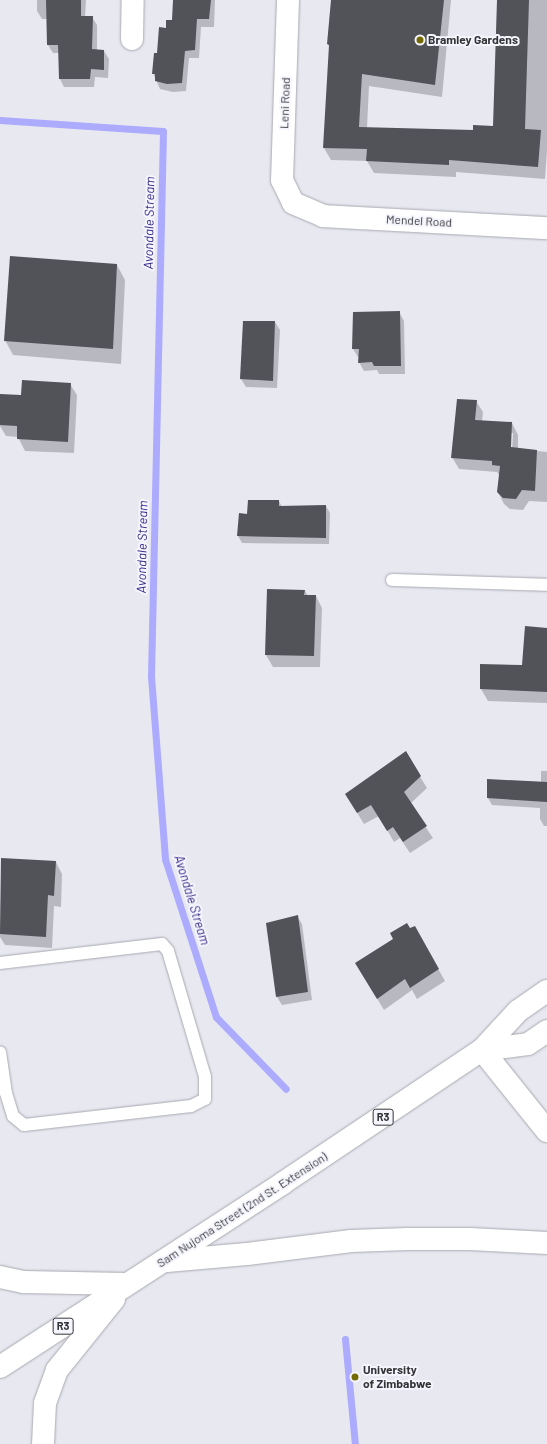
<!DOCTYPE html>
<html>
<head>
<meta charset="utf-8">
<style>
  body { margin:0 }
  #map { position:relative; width:547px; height:1444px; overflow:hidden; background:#e7e8f0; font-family:Barlow,sans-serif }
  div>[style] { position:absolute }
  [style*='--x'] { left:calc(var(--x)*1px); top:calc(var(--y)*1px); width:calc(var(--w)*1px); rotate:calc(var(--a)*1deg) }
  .shadow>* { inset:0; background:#0003 }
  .stream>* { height:7px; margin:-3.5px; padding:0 3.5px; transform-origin:3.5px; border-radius:3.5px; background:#acabfe }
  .building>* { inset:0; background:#525359 }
  .roads { filter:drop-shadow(0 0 1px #a8a9b0) drop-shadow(0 0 1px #a8a9b0) }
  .lane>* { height:12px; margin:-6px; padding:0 6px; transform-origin:6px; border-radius:6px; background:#fff }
  .street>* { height:22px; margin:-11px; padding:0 11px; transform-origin:11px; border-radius:11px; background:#fff }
  .highway>* { height:22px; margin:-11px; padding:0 11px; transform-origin:11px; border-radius:11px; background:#fff }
  .dots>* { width:11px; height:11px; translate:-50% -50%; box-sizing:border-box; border:2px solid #f5f5fd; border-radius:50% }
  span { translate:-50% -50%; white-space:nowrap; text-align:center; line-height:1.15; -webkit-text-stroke:4px #f5f5fd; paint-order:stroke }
  .shield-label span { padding:1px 3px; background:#f5f5fd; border:1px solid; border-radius:3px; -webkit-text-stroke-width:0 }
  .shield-label { font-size:11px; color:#343437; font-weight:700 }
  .poi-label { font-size:12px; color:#343437; font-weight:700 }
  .left { translate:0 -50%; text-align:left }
  .street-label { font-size:12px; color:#343437 }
  .water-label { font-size:13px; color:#3a2b88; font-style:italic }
</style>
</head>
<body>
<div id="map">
  <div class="shadow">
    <i style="clip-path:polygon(37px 0,86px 0,85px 17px,92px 17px,97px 25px,97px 51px,104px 51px,109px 59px,108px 78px,95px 77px,94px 87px,64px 87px,60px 79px,59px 53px,53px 53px,48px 45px,48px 19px,42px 19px,37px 11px)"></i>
    <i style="clip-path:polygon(174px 0,215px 0,214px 27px,201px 27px,199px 58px,189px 58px,186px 91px,173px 92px,160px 89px,153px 73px,167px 29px,173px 21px)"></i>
    <i style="clip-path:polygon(332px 0,451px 0,442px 97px,369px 86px,367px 128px,473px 131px,494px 128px,498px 0,547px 0,547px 150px,545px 179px,456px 172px,456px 177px,374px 173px,367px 161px,331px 160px,324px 148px,330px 48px,328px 44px)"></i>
    <i style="clip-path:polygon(117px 265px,125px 280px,121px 364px,13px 355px,5px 340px)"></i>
    <i style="clip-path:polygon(399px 312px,404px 321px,405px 374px,379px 374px,377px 370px,364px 371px,359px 362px,360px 357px,358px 357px,353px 349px)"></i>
    <i style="clip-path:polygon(275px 322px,280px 330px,277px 388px,246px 387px,241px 379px)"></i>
    <i style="clip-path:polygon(70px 384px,77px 395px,74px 453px,25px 451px,18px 437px,6px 436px,0 426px,0 401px)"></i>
    <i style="clip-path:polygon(evenodd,476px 401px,483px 412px,482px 422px,512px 423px,518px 435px,518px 449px,547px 452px,547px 502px,529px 501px,523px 510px,510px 509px,504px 504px,498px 492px,500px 476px,497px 472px,459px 469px,452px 457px,476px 401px,511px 433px,513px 433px,512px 452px,510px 452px,511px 433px)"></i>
    <i style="clip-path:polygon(279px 501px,282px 507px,326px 506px,330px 513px,329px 544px,242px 543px,238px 536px,240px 514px,248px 515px)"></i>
    <i style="clip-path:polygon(268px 590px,305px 591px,308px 596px,316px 596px,322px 608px,320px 667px,273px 667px,266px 655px)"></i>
    <i style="clip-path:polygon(547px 629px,547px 703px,488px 701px,481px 689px,523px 666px)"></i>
    <i style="clip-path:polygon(405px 752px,427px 788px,410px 804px,433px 838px,410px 853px,400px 838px,394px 842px,379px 816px,364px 824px,353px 806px)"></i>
    <i style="clip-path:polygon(541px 771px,547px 771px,547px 826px,544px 826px,540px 819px,540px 808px,492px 805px,488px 798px,488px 780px,541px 782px)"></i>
    <i style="clip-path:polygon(2px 859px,56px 862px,62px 874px,61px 907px,54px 906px,52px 948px,5px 945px,0 937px)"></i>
    <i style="clip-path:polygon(297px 916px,302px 924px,312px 1000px,282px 1005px,277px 997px)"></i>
    <i style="clip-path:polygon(415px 928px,445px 981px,417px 999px,412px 990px,384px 1010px,363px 975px,410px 930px)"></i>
  </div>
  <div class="stream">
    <i style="--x:0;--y:120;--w:163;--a:3.9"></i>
    <i style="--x:163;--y:131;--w:545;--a:91.26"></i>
    <i style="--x:151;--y:676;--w:184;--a:85.6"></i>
    <i style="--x:165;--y:859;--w:166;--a:72.1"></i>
    <i style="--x:216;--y:1017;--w:100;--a:45.8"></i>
    <i style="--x:345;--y:1339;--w:105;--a:84.6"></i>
  </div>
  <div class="building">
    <i style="clip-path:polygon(46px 0,81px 0,81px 16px,93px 16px,92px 49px,104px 50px,104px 70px,91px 69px,90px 79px,59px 79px,58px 45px,47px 45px)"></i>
    <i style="clip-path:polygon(173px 0,211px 0,209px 19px,197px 19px,195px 50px,185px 51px,182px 83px,167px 84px,155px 81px,155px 74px,152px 74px,154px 53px,157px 53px,159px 27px,166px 28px,166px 20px,172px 20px)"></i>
    <i style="clip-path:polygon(331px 0,444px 0,435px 85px,362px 74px,359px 127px,473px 130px,473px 125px,493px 126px,497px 0,529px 0,525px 129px,541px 130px,538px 167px,449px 160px,449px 165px,366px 161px,367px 149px,323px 148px,329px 45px,327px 44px)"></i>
    <i style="clip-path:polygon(10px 256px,117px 264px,113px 349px,4px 341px)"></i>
    <i style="clip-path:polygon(400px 311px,401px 366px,374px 366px,372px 362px,358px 363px,359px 349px,352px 349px,353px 312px)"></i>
    <i style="clip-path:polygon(243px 321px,275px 321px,273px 381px,240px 379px)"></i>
    <i style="clip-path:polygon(22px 380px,71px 383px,68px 442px,17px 439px,17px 426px,0 425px,0 394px,21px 395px)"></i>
    <i style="clip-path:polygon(457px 399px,477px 400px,475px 420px,512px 422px,511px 447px,537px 450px,535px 491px,522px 490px,516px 499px,503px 498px,497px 492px,500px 466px,492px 465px,492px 461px,451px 458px)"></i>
    <i style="clip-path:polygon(248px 500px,279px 500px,279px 506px,326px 505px,326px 538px,237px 536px,239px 513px,247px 514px)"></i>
    <i style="clip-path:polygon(267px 589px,305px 590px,304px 595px,316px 595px,314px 656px,265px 655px)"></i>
    <i style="clip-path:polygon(525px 626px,547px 628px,547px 692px,480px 689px,480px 664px,522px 665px)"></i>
    <i style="clip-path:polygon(406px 751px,421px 776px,404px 792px,427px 826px,403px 842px,393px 827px,387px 831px,371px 805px,357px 813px,345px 794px)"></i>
    <i style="clip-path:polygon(487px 779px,547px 782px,547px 802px,487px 798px)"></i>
    <i style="clip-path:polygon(1px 858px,56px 861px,54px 896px,48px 895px,46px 937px,0 934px)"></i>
    <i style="clip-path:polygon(298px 915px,308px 992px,276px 997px,266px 923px)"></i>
    <i style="clip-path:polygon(407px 923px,410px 928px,415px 926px,439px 969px,410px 988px,405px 979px,377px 999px,355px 963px,393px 939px,390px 933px)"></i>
  </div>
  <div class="roads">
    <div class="lane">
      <i style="--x:392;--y:580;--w:155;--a:1.8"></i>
      <i style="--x:0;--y:963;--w:163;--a:-6.7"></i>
      <i style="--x:162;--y:944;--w:9;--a:49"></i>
      <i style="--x:168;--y:951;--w:131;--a:73.6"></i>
      <i style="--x:205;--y:1077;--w:22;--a:90"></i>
      <i style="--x:205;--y:1099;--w:16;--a:153"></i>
      <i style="--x:191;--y:1106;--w:168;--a:173.5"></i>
      <i style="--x:24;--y:1125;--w:14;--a:-141"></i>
      <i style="--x:13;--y:1116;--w:24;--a:-107"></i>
      <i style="--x:6;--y:1093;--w:41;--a:-98.3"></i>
    </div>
    <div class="street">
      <i style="--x:288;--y:0;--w:180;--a:91.9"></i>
      <i style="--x:282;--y:180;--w:25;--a:64"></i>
      <i style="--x:293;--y:203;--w:33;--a:23"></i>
      <i style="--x:323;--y:216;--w:224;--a:3.1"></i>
      <i style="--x:132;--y:39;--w:39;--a:-89"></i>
    </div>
    <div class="highway">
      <i style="--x:482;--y:1050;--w:104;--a:51.3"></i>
      <i style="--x:482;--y:1050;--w:46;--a:-7.4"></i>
      <i style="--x:528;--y:1044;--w:23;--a:-34"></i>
      <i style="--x:167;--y:1261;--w:80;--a:-5"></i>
      <i style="--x:247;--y:1254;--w:105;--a:-7.1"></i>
      <i style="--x:351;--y:1241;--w:56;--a:-2"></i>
      <i style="--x:407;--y:1239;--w:63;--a:0"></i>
      <i style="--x:470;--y:1239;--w:77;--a:3"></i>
      <i style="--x:0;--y:1277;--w:25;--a:12"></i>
      <i style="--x:24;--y:1282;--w:102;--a:1.1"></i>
      <i style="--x:0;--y:1367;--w:338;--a:-33"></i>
      <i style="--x:283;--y:1183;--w:239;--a:-33.8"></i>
      <i style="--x:482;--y:1050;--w:53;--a:-47.3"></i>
      <i style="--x:518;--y:1011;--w:35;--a:-35"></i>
      <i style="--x:43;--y:1444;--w:41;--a:-87.2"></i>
      <i style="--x:45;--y:1403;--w:35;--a:-70"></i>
      <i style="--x:57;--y:1370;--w:91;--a:-51.2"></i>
    </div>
  </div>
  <div class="dots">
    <i style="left:420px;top:40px;background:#736a03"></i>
    <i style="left:355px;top:1377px;background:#736a03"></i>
  </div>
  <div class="shield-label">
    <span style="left:383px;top:1117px">R3</span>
    <span style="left:63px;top:1326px">R3</span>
  </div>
  <div class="poi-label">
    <span class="left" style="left:428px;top:40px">Bramley Gardens</span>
    <span class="left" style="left:363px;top:1377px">University<br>of Zimbabwe</span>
  </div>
  <div class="street-label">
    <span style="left:285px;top:103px;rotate:-88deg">Leni Road</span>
    <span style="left:419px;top:221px;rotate:3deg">Mendel Road</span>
    <span style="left:242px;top:1210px;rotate:-33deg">Sam Nujoma Street (2nd St. Extension)</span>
  </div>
  <div class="water-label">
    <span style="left:149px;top:223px;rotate:-89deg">Avondale Stream</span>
    <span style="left:142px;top:547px;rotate:-89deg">Avondale Stream</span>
    <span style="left:192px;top:900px;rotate:73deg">Avondale Stream</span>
  </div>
</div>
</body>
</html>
